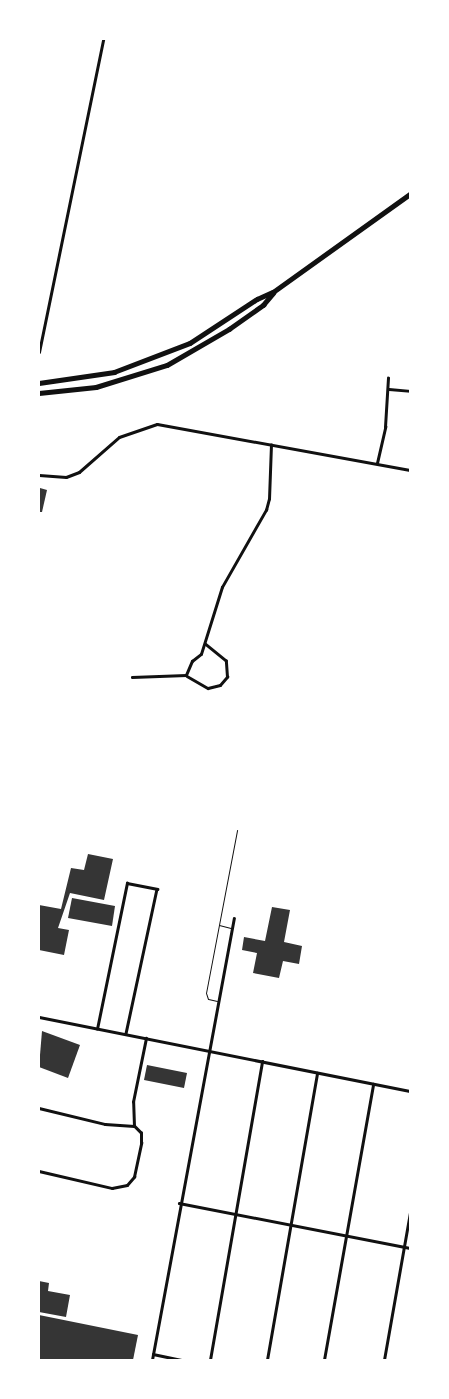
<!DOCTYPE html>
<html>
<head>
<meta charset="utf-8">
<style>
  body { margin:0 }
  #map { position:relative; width:449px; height:1399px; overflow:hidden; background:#fff; font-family:Helvetica,sans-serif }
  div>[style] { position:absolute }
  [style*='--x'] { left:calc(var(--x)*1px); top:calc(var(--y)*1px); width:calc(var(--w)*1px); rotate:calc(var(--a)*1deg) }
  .building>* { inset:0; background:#353535 }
  .service>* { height:1px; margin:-0.5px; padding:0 0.5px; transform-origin:0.5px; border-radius:0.5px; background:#111 }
  .minor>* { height:2.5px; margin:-1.25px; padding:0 1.25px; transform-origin:1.25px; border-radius:1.25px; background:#111 }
  .tertiary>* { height:3px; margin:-1.5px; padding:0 1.5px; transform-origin:1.5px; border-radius:1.5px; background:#111 }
  .primary>* { height:4.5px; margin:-2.25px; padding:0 2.25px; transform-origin:2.25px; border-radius:2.25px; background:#111 }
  span { translate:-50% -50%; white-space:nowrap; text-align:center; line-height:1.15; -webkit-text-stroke:4px #fff; paint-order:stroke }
  .frame { position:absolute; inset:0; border:40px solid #fff; pointer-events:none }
</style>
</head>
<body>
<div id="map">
  <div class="building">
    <i style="clip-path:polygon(40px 488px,47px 490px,42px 512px,39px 512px)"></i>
    <i style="clip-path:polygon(88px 854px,113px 859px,104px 900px,70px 893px,58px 928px,69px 930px,64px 955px,39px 950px,39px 905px,61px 909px,71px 868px,84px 870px)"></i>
    <i style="clip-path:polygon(72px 898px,115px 906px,112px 926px,68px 918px)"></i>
    <i style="clip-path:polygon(272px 907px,290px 910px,284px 942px,302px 946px,299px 964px,283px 961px,279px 978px,253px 973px,257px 953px,242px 950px,244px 937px,265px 941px)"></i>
    <i style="clip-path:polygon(42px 1031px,80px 1045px,68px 1078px,39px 1067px)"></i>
    <i style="clip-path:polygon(147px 1065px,187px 1073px,184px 1088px,144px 1080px)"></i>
    <i style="clip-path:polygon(39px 1281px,49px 1283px,48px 1291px,70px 1295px,66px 1317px,39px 1312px)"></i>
    <i style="clip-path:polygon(39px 1315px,138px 1335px,133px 1360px,39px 1360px)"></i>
  </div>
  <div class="service">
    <i style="--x:219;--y:925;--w:12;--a:14"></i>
    <i style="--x:217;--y:1001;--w:9;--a:-167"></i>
    <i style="--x:208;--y:999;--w:6;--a:-108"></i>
    <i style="--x:206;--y:993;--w:166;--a:-79.2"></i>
  </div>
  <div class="minor">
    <i style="--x:389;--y:389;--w:21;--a:5"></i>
    <i style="--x:377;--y:463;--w:37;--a:-77"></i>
    <i style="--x:385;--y:427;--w:49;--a:-86.5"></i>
    <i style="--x:187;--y:676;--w:24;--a:30"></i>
    <i style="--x:208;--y:688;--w:12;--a:-14"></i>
    <i style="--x:220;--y:685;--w:11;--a:-49"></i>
    <i style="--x:227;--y:677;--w:16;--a:-94"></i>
    <i style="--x:226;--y:661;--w:26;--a:-141"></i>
    <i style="--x:132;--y:677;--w:54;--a:-2.1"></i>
    <i style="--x:186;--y:675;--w:15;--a:-67"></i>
    <i style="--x:192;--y:661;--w:11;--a:-38"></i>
    <i style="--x:201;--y:654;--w:70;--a:-72.6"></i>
    <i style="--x:222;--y:587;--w:89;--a:-60.3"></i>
    <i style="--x:266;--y:510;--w:11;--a:-75"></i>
    <i style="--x:269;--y:499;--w:54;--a:-87.9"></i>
    <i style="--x:97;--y:1029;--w:149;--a:-78.4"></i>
    <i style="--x:127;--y:883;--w:31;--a:11"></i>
    <i style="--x:157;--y:889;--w:148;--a:102.1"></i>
    <i style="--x:39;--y:1108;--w:68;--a:13.6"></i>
    <i style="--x:105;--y:1124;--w:29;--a:4"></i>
    <i style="--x:39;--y:1171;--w:75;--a:13.1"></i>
    <i style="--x:112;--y:1188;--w:15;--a:-11"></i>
    <i style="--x:127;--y:1185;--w:11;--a:-49"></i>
    <i style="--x:134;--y:1177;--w:35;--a:-78"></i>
    <i style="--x:141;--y:1143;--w:10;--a:-90"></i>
    <i style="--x:141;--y:1133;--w:10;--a:-135"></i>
    <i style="--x:134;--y:1126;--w:24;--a:-92"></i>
    <i style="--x:133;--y:1102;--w:65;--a:-78.5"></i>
    <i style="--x:179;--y:1203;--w:235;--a:11"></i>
    <i style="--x:153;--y:1354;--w:30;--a:12"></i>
    <i style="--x:152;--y:1360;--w:449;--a:-79.5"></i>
    <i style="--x:210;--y:1360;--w:303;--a:-80.1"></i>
    <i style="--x:267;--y:1360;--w:291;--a:-80.1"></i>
    <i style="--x:324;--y:1360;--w:280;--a:-79.9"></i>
    <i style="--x:384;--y:1360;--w:149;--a:-80"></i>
  </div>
  <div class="tertiary">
    <i style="--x:39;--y:352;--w:319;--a:-78.4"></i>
    <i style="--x:39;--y:475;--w:27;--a:4"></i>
    <i style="--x:66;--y:477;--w:14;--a:-21"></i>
    <i style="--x:79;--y:472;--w:53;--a:-41.2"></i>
    <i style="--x:119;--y:437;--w:40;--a:-18.9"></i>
    <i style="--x:157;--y:424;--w:257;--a:10.3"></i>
    <i style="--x:39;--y:1017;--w:378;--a:11.3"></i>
  </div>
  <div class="primary">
    <i style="--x:39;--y:383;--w:76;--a:-8.3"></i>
    <i style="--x:114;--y:372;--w:81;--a:-20.9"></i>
    <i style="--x:190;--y:343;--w:80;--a:-33.3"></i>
    <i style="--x:257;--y:299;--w:17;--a:-24"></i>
    <i style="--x:273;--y:292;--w:168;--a:-35.6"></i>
    <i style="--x:39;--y:393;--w:57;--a:-6"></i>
    <i style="--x:96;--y:387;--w:74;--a:-17.2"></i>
    <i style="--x:167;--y:365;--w:72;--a:-30.1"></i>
    <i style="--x:229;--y:329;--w:42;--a:-35.2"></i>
    <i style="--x:263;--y:305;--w:16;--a:-50"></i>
  </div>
  <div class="frame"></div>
</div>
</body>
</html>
